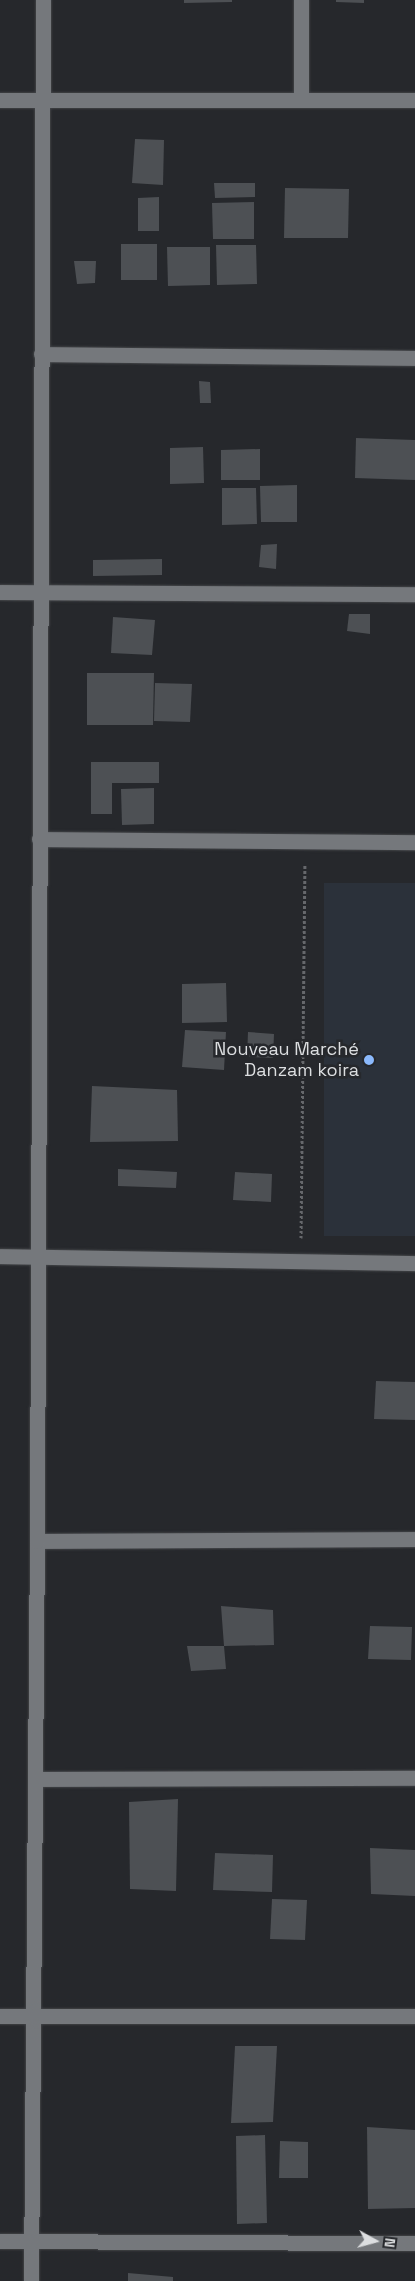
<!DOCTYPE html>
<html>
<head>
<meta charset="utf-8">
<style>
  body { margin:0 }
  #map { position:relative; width:415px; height:2281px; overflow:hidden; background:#26282c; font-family:"Space Grotesk",sans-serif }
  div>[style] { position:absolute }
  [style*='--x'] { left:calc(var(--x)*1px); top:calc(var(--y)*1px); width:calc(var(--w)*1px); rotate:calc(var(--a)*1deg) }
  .built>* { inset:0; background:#2b313a }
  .building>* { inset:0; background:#4d5054 }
  .path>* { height:3px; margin-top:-1.5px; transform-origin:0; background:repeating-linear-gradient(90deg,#66686c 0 2.5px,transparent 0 5px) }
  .roads { filter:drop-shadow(0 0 1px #444649) drop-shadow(0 0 1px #444649) }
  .minor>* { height:15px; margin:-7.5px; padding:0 7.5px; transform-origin:7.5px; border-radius:7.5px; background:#75787c }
  .dots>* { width:14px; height:14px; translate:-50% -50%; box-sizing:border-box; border:2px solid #26282c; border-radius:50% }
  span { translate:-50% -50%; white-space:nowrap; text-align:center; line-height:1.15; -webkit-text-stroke:5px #26282c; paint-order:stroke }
  .poi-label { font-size:18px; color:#dcdee0 }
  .right { translate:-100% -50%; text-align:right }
  .north { position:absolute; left:350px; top:2216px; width:50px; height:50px; -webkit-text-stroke:4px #26282c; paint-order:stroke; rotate:97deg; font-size:14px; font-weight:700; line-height:20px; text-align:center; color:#dcdee0 }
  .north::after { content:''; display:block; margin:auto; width:18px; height:22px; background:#dcdee0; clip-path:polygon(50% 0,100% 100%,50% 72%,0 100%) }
</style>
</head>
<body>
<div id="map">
  <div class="built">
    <i style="clip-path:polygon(324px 883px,415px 883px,415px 1236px,324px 1236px)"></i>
  </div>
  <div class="building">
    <i style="clip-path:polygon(184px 0,232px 0,232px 2px,184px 3px)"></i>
    <i style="clip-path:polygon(336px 0,364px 0,364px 3px,336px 2px)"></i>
    <i style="clip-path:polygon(135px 139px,164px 140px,163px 185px,132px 183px)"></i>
    <i style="clip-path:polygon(214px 183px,255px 183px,255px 197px,215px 198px)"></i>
    <i style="clip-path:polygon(285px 188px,349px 189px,348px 238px,284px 238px)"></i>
    <i style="clip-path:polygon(159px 197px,159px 231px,138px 231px,138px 198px)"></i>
    <i style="clip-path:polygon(254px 202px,254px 239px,213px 239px,212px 203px)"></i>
    <i style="clip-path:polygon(121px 244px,157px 244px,157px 280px,121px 280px)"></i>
    <i style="clip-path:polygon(216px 245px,256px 245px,257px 284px,217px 285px)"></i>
    <i style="clip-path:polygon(167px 247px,210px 247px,210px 285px,168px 286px)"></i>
    <i style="clip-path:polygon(74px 261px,96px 261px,95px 283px,77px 284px)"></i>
    <i style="clip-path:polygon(199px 381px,210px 382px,211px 403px,200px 403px)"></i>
    <i style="clip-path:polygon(356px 438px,415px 440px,415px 480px,355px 478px)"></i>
    <i style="clip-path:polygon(203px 447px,204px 483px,170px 484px,170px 448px)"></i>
    <i style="clip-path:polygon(260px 449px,260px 480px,221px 480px,221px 450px)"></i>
    <i style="clip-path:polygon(297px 485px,297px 522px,261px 522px,260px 486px)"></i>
    <i style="clip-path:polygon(222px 488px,256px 488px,257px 524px,222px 525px)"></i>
    <i style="clip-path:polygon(277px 544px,276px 569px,259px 567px,261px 545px)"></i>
    <i style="clip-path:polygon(162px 559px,162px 575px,93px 576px,93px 560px)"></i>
    <i style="clip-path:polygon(349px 614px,370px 614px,370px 634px,347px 631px)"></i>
    <i style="clip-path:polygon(113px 617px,155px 620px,152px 655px,111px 653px)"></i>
    <i style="clip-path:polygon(87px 673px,154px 673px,153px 725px,87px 725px)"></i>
    <i style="clip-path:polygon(155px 683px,192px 684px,190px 722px,154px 721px)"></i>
    <i style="clip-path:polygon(91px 762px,159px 762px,159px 783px,112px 783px,112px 814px,91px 814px)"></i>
    <i style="clip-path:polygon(154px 788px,154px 824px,122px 825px,121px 789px)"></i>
    <i style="clip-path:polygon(226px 983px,227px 1022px,182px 1023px,182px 984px)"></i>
    <i style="clip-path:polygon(185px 1030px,226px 1032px,224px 1070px,182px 1067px)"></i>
    <i style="clip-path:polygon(248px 1032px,274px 1034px,273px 1058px,247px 1057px)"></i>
    <i style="clip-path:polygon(92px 1086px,177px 1090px,178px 1141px,90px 1142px)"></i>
    <i style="clip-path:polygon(118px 1169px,177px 1172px,176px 1188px,118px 1186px)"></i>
    <i style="clip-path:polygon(235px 1172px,272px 1174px,271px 1202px,233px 1200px)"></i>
    <i style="clip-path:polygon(376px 1381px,415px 1382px,415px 1420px,374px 1419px)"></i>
    <i style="clip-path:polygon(221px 1606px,273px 1610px,274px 1645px,224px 1646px,226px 1669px,191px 1671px,187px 1646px,224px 1646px)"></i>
    <i style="clip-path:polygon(370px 1626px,412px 1627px,411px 1660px,368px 1659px)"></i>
    <i style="clip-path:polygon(178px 1799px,176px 1891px,130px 1889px,129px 1802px)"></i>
    <i style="clip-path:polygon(370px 1848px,415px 1850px,415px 1896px,371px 1894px)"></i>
    <i style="clip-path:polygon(215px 1853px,273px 1855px,272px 1892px,213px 1890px)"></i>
    <i style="clip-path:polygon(272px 1899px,307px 1900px,305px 1940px,270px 1939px)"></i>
    <i style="clip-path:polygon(235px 2046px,277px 2046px,273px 2122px,231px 2123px)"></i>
    <i style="clip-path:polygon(367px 2127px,415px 2130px,415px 2208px,368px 2209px)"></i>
    <i style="clip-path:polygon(265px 2135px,267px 2223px,237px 2224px,236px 2136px)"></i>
    <i style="clip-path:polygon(280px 2141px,308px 2142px,308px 2178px,279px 2178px)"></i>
    <i style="clip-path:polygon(128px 2273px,173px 2277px,173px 2281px,128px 2281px)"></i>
  </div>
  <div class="path">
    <i style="--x:301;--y:1238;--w:373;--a:-89.4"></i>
  </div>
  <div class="roads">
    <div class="minor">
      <i style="--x:0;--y:100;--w:415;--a:0"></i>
      <i style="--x:301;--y:100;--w:100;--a:-90"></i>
      <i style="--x:41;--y:354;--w:374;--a:0.6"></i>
      <i style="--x:0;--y:592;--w:415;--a:0.3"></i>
      <i style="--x:39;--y:839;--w:376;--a:0.5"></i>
      <i style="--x:0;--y:1256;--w:415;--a:1"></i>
      <i style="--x:37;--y:1541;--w:378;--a:-0.3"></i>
      <i style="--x:35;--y:1779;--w:380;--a:-0.2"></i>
      <i style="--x:0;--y:2016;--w:415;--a:0"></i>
      <i style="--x:0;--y:2241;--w:415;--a:0.3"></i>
      <i style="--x:31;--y:2281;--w:740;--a:-89.54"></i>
      <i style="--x:37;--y:1541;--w:1541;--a:-89.78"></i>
    </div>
  </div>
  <div class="dots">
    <i style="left:369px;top:1060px;background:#8bb9fc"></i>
  </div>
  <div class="poi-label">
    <span class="right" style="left:359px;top:1060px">Nouveau Marché<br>Danzam koira</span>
  </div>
  <div class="north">N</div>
</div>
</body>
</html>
